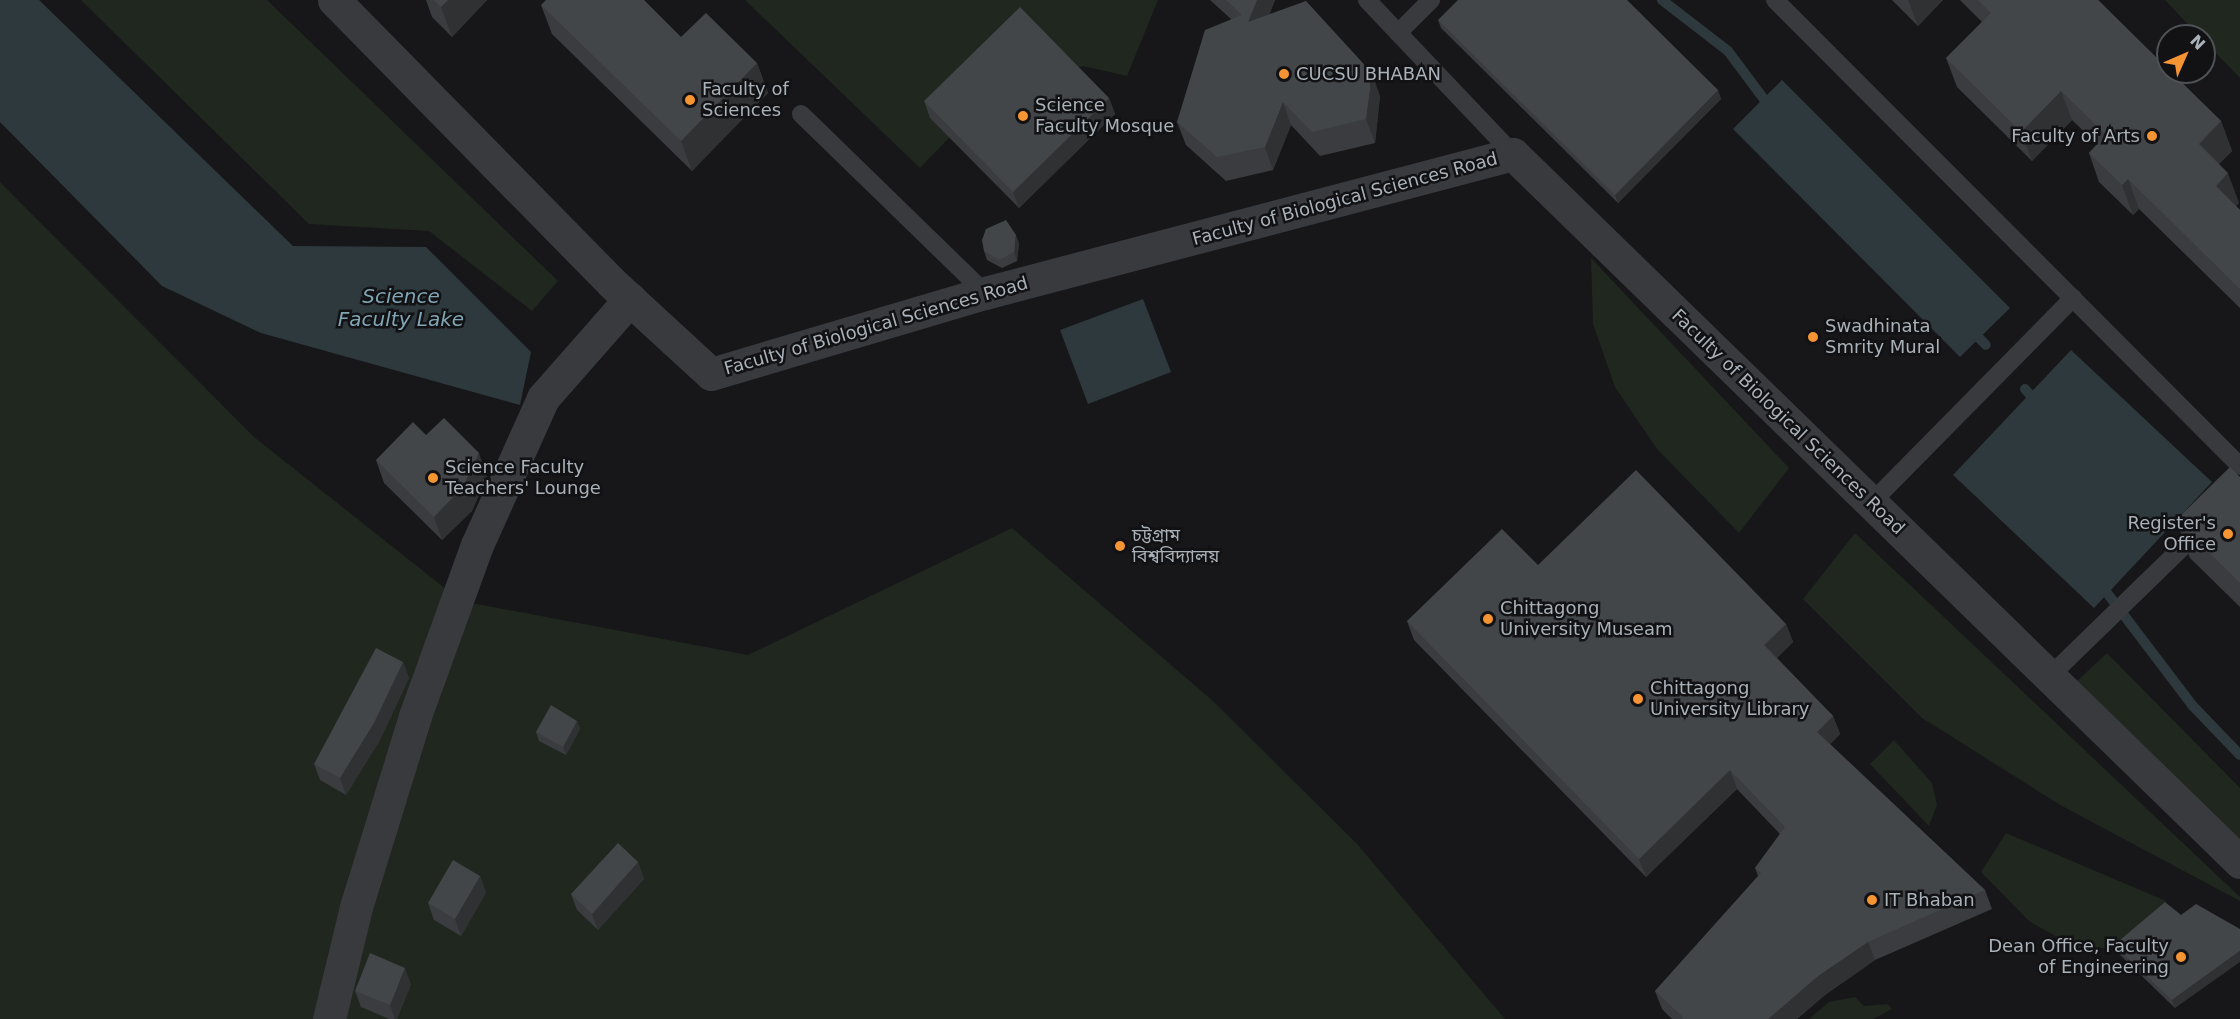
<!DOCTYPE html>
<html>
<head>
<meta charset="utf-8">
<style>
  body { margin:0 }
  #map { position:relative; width:2240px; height:1019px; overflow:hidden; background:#171719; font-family:"DejaVu Sans","Noto Sans Bengali",sans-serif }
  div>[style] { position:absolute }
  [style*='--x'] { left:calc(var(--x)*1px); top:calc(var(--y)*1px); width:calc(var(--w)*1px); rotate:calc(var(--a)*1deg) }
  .green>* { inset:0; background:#1f271f }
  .water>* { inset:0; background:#2d393d }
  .stream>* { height:10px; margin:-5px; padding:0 5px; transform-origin:5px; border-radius:5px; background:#2d393d }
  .service>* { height:18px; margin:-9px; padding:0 9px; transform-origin:9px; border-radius:9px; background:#383a3e }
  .minor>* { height:33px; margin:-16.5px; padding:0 16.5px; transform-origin:16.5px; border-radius:16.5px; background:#383a3e }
  .tertiary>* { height:33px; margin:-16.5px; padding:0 16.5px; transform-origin:16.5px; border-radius:16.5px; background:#383a3e }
  .wall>* { inset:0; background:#3a3c3f }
  .shaded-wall>* { inset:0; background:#2f3133 }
  .building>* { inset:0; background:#434649 }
  .dots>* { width:16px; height:16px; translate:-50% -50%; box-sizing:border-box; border:3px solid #121214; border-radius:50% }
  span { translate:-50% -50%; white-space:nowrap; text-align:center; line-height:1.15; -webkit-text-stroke:5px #121214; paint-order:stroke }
  .poi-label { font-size:18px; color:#a9b1b9 }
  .left { translate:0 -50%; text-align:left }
  .right { translate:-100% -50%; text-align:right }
  .street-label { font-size:18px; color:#a9b1b9 }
  .water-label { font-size:20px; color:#80a5b5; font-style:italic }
  .north { position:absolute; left:2156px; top:24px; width:60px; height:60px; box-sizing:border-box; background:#121214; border:2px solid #4e5256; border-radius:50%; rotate:45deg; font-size:16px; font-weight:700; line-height:24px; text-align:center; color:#a9b1b9 }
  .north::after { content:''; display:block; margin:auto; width:21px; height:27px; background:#f59433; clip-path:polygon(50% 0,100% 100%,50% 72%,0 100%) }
</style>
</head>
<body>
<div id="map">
  <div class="green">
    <i style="clip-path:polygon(81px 0,267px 0,558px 281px,532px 311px,429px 231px,309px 224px)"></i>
    <i style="clip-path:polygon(745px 0,1158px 0,1127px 76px,1083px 66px,999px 86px,920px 168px)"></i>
    <i style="clip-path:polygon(2165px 0,2240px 0,2240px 78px,2204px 41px,2204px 36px,2199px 36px)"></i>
    <i style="clip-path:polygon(0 182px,254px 437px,461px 601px,748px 655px,1012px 528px,1214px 702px,1357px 844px,1505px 1019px,0 1019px)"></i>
    <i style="clip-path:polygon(1591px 258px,1789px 468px,1739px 533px,1657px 449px,1615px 387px,1593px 324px)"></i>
    <i style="clip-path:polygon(1855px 533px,2240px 897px,2240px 901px,2062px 806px,1922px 718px,1803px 599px)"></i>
    <i style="clip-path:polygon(2107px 653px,2240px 788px,2240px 847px,2076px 682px)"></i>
    <i style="clip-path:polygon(1894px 740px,1932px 783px,1937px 805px,1929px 826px,1870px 764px)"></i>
    <i style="clip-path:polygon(2006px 833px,2166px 901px,2111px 948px,2076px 948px,2029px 921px,1981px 872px)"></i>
    <i style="clip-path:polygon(1855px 997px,1864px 1006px,1888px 1004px,1892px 1009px,1873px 1019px,1809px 1019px,1829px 1002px)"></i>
  </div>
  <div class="water">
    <i style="clip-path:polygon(0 0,39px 0,293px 246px,426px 247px,531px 352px,520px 405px,261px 333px,162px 286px,0 122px)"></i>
    <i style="clip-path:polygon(1782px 80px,2010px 308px,1960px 357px,1733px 129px)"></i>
    <i style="clip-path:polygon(1143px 299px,1171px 372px,1088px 404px,1060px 330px)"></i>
    <i style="clip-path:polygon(2071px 350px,2212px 482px,2094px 608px,1953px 475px)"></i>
  </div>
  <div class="stream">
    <i style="--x:1662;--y:0;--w:83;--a:37.7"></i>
    <i style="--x:1728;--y:51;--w:74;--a:53.3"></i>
    <i style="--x:1970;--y:328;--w:23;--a:47"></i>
    <i style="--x:2025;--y:389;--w:21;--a:49"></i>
    <i style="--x:2101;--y:585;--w:151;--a:52.8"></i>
    <i style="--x:2192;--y:705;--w:69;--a:46.2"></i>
  </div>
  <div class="service">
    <i style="--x:1367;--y:0;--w:212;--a:46.5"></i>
    <i style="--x:1775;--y:0;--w:658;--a:45.06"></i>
    <i style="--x:1398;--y:33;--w:47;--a:-45"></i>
    <i style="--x:801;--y:114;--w:257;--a:44.2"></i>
    <i style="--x:1871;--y:503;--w:288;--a:-45.4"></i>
    <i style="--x:2050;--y:676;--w:214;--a:-44.2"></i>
  </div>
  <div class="minor">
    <i style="--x:329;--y:1019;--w:115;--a:-76.4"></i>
    <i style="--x:356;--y:907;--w:200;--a:-72.8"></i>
    <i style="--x:415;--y:716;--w:182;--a:-70.1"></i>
    <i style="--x:477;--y:545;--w:161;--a:-65.8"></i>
    <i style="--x:543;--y:398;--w:132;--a:-48.7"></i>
  </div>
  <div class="tertiary">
    <i style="--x:334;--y:0;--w:397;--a:45.5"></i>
    <i style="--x:612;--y:283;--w:134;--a:42.6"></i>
    <i style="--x:711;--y:374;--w:286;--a:-16.5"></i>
    <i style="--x:985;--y:293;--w:546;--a:-14.75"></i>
    <i style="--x:1513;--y:154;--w:1015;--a:44.24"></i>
  </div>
  <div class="wall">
    <i style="clip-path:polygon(426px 0,487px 0,452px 37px,432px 17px)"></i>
    <i style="clip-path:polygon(1210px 0,1275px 0,1269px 15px,1380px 96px,1375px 143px,1320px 156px,1291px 125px,1273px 170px,1226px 181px,1186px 145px,1177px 122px,1231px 19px)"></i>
    <i style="clip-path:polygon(1892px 0,1943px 0,1918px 26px)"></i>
    <i style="clip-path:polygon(1960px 0,2098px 0,2221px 121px,2232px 151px,2219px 164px,2239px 203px,2236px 206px,2240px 210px,2240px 308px,2139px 209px,2133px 215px,2099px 182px,2089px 153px,2097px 144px,2072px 120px,2032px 161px,1957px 87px,1946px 58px,1982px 22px)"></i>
    <i style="clip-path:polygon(541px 5px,681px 37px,757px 63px,768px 93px,692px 171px,552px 34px)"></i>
    <i style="clip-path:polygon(1438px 20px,1718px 90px,1721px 99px,1618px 203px,1441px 28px)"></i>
    <i style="clip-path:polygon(1109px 98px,1115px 114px,1019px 208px,930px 118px,924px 101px)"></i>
    <i style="clip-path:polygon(1019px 243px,1017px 261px,1002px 268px,987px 260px,984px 251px)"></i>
    <i style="clip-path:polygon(376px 460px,487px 476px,472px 511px,442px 540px,384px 483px)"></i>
    <i style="clip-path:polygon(2240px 477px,2240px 607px,2190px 558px,2176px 520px)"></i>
    <i style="clip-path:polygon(1538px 565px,1786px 624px,1793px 642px,1777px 658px,1833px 716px,1840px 734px,1830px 744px,1985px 890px,1992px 909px,1875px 960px,1825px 995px,1797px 1019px,1672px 1019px,1662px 1009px,1655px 991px,1758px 876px,1755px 868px,1780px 834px,1737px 789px,1646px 877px,1414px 640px,1407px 621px)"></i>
    <i style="clip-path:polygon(403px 662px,409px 678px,380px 740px,346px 795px,320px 780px,314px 764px)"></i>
    <i style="clip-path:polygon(577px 721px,580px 729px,566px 755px,539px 741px,536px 732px)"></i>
    <i style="clip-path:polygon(638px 862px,644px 879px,598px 930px,577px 910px,571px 894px)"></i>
    <i style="clip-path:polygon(480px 876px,486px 893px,461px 936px,434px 920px,428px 903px)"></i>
    <i style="clip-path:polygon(2181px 915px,2175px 1008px,2118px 953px,2114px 945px)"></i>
    <i style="clip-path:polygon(411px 984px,397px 1019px,389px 1019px,361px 1007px,355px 991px)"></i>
  </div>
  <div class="shaded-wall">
    <i style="clip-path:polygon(448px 0,487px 0,452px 37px,441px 7px)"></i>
    <i style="clip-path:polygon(1257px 0,1275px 0,1257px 46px,1248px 22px)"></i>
    <i style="clip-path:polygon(1908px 0,1943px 0,1918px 26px)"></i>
    <i style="clip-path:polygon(757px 63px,768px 93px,692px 171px,681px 141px)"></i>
    <i style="clip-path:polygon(1372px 73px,1380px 96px,1375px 143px,1366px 119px)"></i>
    <i style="clip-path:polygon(1718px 90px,1721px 99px,1618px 203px,1615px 195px)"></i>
    <i style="clip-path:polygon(2061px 91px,2072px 120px,2032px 161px,2021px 132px)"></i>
    <i style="clip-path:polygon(1109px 98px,1115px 114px,1019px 208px,1013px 192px)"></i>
    <i style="clip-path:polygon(1283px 102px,1291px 125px,1273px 170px,1265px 147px)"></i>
    <i style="clip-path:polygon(2221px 121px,2232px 151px,2209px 173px,2199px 144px)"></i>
    <i style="clip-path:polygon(2228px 173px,2239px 203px,2226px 216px,2216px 186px)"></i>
    <i style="clip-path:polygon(2128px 179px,2139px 209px,2133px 215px,2122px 185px)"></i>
    <i style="clip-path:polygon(1016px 235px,1019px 243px,1017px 261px,1014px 252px)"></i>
    <i style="clip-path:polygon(479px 453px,487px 476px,472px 511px,442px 540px,434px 517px)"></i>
    <i style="clip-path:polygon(1786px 624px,1793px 642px,1771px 663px,1764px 645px)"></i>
    <i style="clip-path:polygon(403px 662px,409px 678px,380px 740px,346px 795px,340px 778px)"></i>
    <i style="clip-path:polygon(1833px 716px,1840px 734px,1823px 751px,1817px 732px)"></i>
    <i style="clip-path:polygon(577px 721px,580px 729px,566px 755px,563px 747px)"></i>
    <i style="clip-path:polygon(1730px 770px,1737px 789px,1646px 877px,1639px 859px)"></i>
    <i style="clip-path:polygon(638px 862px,644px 879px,598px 930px,592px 914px)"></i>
    <i style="clip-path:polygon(480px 876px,486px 893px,461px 936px,455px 919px)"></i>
    <i style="clip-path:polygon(1868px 942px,1875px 960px,1825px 995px,1797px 1019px,1768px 1019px,1818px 976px)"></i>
    <i style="clip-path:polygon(2240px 951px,2240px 962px,2175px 1008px,2172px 1000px)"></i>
    <i style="clip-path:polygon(405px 968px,411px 984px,397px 1019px,395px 1019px,390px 1005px)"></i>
  </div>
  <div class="building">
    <i style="clip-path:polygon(434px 0,448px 0,441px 7px)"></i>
    <i style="clip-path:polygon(546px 0,644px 0,681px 37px,706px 13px,757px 63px,681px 141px,541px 5px)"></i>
    <i style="clip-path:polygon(1226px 0,1257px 0,1248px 22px,1306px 1px,1372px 73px,1366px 119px,1312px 132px,1283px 102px,1265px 147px,1217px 157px,1177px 122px,1205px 30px,1242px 15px)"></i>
    <i style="clip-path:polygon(1458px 0,1627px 0,1718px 90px,1615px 195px,1438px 20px)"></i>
    <i style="clip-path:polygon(1978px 0,2098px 0,2168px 69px,2168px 72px,2171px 72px,2221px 121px,2199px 144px,2228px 173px,2216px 186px,2240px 210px,2240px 289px,2128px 179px,2122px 185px,2089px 153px,2106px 135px,2061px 91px,2021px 132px,1946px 58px,1991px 13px)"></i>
    <i style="clip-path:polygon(1020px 7px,1109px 98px,1013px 192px,924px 101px)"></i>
    <i style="clip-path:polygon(1006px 220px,1016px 235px,1014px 252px,999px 260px,984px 251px,982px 240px,986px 229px)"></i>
    <i style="clip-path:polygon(444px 418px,479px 453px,463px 487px,434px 517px,376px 460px,413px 422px,426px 435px)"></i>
    <i style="clip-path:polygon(2230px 467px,2240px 477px,2240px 583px,2176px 520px)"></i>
    <i style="clip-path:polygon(1636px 470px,1786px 624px,1764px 645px,1833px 716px,1817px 732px,1985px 890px,1868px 942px,1818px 976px,1768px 1019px,1682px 1019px,1683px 1017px,1655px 991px,1761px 873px,1755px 868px,1785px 827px,1730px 770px,1639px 859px,1407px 621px,1502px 529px,1538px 565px)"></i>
    <i style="clip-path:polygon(376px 648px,403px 662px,374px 723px,340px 778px,314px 764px)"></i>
    <i style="clip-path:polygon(551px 705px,577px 721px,563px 747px,536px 732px)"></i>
    <i style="clip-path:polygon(618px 843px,638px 862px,592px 914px,571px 894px)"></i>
    <i style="clip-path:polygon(453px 860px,480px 876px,455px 919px,428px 903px)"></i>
    <i style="clip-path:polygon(2165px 902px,2181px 915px,2196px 904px,2240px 929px,2240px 951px,2172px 1000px,2114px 945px)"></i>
    <i style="clip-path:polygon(370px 953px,405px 968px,390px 1005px,355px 991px)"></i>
  </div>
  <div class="dots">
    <i style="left:1284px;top:74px;background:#f59433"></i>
    <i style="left:690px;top:100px;background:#f59433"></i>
    <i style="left:1023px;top:116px;background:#f59433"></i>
    <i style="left:2152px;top:136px;background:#f59433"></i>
    <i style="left:1813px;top:337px;background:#f59433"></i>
    <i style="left:433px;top:478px;background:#f59433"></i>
    <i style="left:2228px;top:534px;background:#f59433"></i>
    <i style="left:1120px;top:546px;background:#f59433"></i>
    <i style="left:1488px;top:619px;background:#f59433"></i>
    <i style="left:1638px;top:699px;background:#f59433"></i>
    <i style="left:1872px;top:900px;background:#f59433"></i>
    <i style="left:2181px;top:957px;background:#f59433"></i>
  </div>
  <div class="poi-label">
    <span class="left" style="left:1296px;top:74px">CUCSU BHABAN</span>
    <span class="left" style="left:702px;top:100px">Faculty of<br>Sciences</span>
    <span class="left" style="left:1035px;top:116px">Science<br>Faculty Mosque</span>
    <span class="right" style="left:2140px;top:136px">Faculty of Arts</span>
    <span class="left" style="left:1825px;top:337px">Swadhinata<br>Smrity Mural</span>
    <span class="left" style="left:445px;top:478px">Science Faculty<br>Teachers' Lounge</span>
    <span class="right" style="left:2216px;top:534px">Register's<br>Office</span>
    <span class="left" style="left:1132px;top:546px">চট্টগ্রাম<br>বিশ্ববিদ্যালয়</span>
    <span class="left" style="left:1500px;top:619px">Chittagong<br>University Museam</span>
    <span class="left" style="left:1650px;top:699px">Chittagong<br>University Library</span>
    <span class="left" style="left:1884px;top:900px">IT Bhaban</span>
    <span class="right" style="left:2169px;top:957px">Dean Office, Faculty<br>of Engineering</span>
  </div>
  <div class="street-label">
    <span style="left:1345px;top:199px;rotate:-15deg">Faculty of Biological Sciences Road</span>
    <span style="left:876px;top:326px;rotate:-16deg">Faculty of Biological Sciences Road</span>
    <span style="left:1788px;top:422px;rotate:44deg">Faculty of Biological Sciences Road</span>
  </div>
  <div class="water-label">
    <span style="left:401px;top:308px">Science<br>Faculty Lake</span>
  </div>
  <div class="north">N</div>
</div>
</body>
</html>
